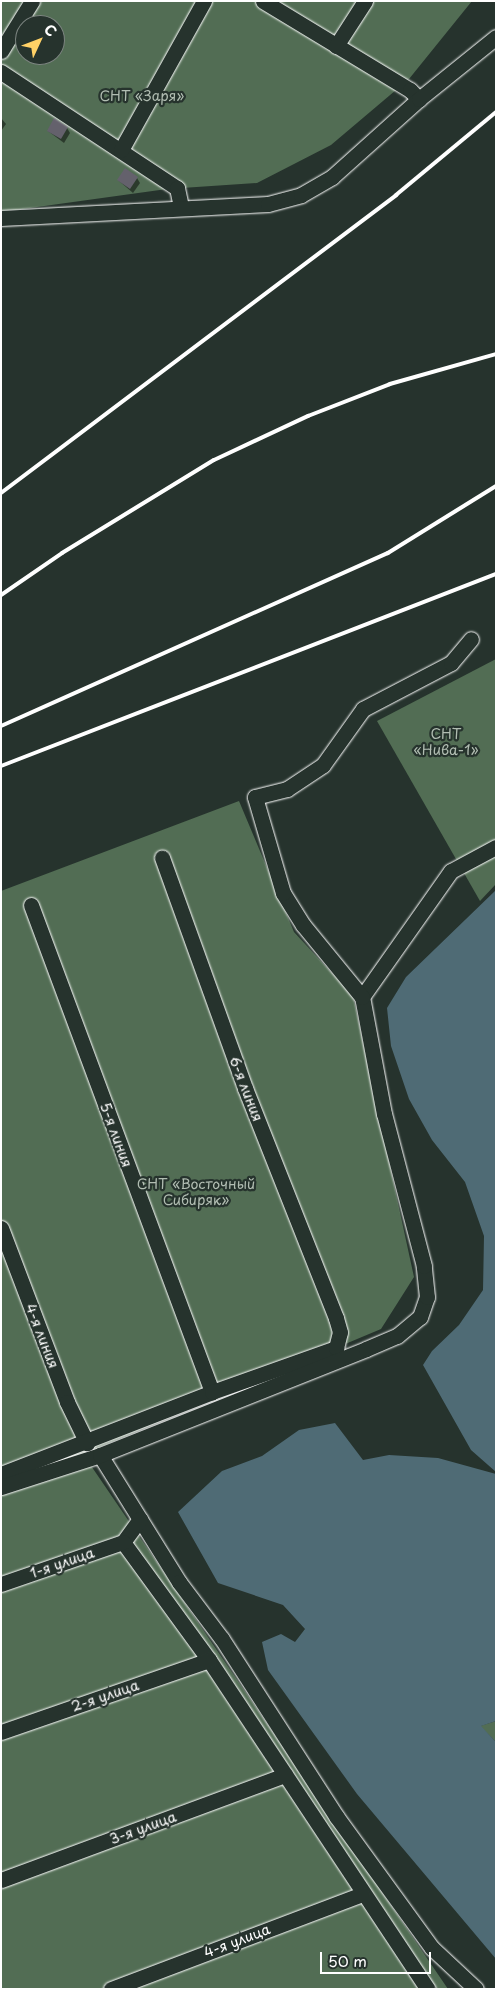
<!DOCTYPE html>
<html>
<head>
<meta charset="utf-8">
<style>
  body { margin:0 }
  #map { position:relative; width:497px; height:1990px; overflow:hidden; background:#26332d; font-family:"Playpen Sans",sans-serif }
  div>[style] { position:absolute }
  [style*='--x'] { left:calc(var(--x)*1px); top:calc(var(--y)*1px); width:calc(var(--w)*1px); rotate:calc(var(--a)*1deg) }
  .green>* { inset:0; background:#526d54 }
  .water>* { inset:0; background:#4f6b75 }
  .shadow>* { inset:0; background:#0007 }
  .building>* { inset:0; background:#64616c }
  .roads { filter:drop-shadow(0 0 1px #fff) drop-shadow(0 0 1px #fff) }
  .minor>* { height:15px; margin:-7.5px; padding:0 7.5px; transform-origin:7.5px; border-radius:7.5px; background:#26332d }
  .rail>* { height:4px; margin:-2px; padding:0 2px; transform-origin:2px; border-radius:2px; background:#fff }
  span { translate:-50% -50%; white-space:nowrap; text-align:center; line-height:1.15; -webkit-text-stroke:4.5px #26332d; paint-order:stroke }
  .park-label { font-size:14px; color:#b1bdb2 }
  .street-label { font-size:14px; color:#fff }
  .frame { position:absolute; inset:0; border:2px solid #fff; pointer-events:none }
  .north { position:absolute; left:15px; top:15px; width:50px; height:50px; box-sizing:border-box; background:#26332d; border:1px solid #7d8581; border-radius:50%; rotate:47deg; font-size:14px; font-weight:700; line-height:20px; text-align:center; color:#fff }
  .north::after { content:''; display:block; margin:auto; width:18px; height:22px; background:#ffd166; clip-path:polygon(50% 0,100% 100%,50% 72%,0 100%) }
  .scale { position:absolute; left:320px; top:1952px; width:111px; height:22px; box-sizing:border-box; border:2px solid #fff; border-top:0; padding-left:6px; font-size:15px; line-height:18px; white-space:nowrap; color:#fff; -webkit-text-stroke:4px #26332d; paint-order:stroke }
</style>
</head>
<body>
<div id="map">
  <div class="green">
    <i style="clip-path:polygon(evenodd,1px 1px,472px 1px,409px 79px,331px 145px,257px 183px,167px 189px,1px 212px,1px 1px,25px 25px,55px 25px,55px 55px,25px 55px,25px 25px)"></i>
    <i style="clip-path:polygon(496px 659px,496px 884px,480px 901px,377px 721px)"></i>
    <i style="clip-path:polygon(239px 801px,294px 932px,353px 996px,414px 1277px,381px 1329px,83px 1454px,448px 1989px,1px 1989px,1px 891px)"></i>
    <i style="clip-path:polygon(496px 1721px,496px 1742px,480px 1726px)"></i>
  </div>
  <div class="water">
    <i style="clip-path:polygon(496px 890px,496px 1472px,471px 1450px,423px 1365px,432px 1351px,459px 1325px,483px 1290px,484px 1236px,465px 1182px,432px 1140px,409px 1099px,391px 1046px,387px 1008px,406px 977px)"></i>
    <i style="clip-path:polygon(335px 1423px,363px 1460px,389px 1455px,438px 1458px,496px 1474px,496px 1721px,481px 1726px,496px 1742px,496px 1959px,357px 1794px,268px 1670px,262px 1642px,281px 1634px,295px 1642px,305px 1629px,283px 1605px,218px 1583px,178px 1512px,222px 1471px,262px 1456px,299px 1430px)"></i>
  </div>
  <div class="shadow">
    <i style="clip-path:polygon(1px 118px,6px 124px,1px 131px)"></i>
    <i style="clip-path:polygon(67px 128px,70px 133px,64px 143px,48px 131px)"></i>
    <i style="clip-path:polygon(137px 178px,140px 183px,133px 193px,118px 180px)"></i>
  </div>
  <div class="building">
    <i style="clip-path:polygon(54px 118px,68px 127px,61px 139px,47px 131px)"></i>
    <i style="clip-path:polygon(125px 168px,138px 177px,130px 189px,117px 180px)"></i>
  </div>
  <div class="roads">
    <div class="minor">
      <i style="--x:263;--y:1;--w:172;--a:31.2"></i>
      <i style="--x:410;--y:90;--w:13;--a:45"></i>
      <i style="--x:336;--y:46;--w:54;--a:-57.2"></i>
      <i style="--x:1;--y:51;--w:59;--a:-58.2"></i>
      <i style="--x:1;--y:72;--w:211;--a:33.4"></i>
      <i style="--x:177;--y:188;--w:19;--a:78"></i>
      <i style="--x:121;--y:150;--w:171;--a:-60.9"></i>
      <i style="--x:1;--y:218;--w:267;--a:-3"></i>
      <i style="--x:268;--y:204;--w:34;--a:-15"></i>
      <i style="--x:301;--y:195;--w:36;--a:-30"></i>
      <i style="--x:332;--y:177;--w:117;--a:-41.9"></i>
      <i style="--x:419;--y:99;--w:99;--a:-38.8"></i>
      <i style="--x:31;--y:905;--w:520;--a:69.61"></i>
      <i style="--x:362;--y:997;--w:154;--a:-54.8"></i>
      <i style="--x:451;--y:871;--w:51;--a:-28.1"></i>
      <i style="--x:1;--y:1228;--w:186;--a:69.2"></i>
      <i style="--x:67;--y:1402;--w:46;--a:64"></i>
      <i style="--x:100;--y:1455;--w:150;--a:58.1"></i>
      <i style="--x:179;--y:1582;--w:71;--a:53"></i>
      <i style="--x:222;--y:1639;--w:211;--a:57.2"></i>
      <i style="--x:336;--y:1816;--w:163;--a:54"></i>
      <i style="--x:432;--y:1948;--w:60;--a:43"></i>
      <i style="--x:1;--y:1474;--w:226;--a:-21.2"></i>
      <i style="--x:212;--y:1392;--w:132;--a:-19.5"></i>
      <i style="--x:336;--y:1348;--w:16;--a:-76"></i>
      <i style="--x:340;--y:1332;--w:15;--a:-106"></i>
      <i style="--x:336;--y:1318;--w:247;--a:-111.6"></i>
      <i style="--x:245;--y:1088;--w:245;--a:-109.8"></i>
      <i style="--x:1;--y:1487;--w:104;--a:-17.9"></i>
      <i style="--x:100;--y:1455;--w:286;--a:-21.7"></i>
      <i style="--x:366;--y:1349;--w:34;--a:-23"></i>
      <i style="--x:397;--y:1336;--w:30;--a:-40"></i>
      <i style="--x:420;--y:1317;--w:21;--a:-71"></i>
      <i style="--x:427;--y:1297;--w:31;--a:-96"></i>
      <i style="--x:424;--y:1266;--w:157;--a:-104.7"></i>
      <i style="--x:384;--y:1114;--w:119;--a:-100.6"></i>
      <i style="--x:362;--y:997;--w:93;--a:-129.3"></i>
      <i style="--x:303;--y:925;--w:38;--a:-122"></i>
      <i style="--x:283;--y:893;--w:100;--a:-106.3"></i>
      <i style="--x:255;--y:797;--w:33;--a:-14"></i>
      <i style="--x:287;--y:789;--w:43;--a:-33.7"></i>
      <i style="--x:323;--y:765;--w:69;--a:-54.5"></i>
      <i style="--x:363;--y:709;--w:99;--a:-27.6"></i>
      <i style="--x:451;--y:663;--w:31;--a:-50"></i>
      <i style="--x:140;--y:1519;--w:29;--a:126"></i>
      <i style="--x:123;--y:1542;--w:146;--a:53.9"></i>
      <i style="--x:209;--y:1660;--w:395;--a:56.4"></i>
      <i style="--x:1;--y:1584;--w:129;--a:-19"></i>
      <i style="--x:1;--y:1732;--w:220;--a:-19.1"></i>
      <i style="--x:1;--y:1880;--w:303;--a:-20.3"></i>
      <i style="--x:111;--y:1989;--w:269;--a:-20.7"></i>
    </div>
  </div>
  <div class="rail">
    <i style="--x:1;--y:493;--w:495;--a:-37"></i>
    <i style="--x:396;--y:195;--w:130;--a:-39.7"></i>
    <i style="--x:1;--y:595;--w:74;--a:-34.5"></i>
    <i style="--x:62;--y:553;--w:178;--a:-31.5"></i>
    <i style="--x:214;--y:460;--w:104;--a:-25.1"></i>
    <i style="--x:308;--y:416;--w:88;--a:-21.3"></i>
    <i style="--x:390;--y:384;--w:110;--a:-15.8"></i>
    <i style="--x:1;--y:726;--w:424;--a:-24.1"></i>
    <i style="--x:388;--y:553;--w:127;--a:-31.8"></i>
    <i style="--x:1;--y:766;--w:531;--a:-21.2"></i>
  </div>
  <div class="park-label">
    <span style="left:142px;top:96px">СНТ «Заря»</span>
    <span style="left:446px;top:742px">СНТ<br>«Нива-1»</span>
    <span style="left:196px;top:1192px">СНТ «Восточный<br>Сибиряк»</span>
  </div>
  <div class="street-label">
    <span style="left:246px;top:1089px;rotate:69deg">6-я линия</span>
    <span style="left:116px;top:1135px;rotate:70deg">5-я линия</span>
    <span style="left:42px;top:1336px;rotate:69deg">4-я линия</span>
    <span style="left:62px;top:1563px;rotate:-19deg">1-я улица</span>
    <span style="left:105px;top:1696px;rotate:-19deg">2-я улица</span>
    <span style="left:143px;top:1828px;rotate:-20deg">3-я улица</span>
    <span style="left:237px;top:1941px;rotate:-21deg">4-я улица</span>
  </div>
  <div class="frame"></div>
  <div class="north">С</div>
  <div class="scale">50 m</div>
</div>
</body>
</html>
